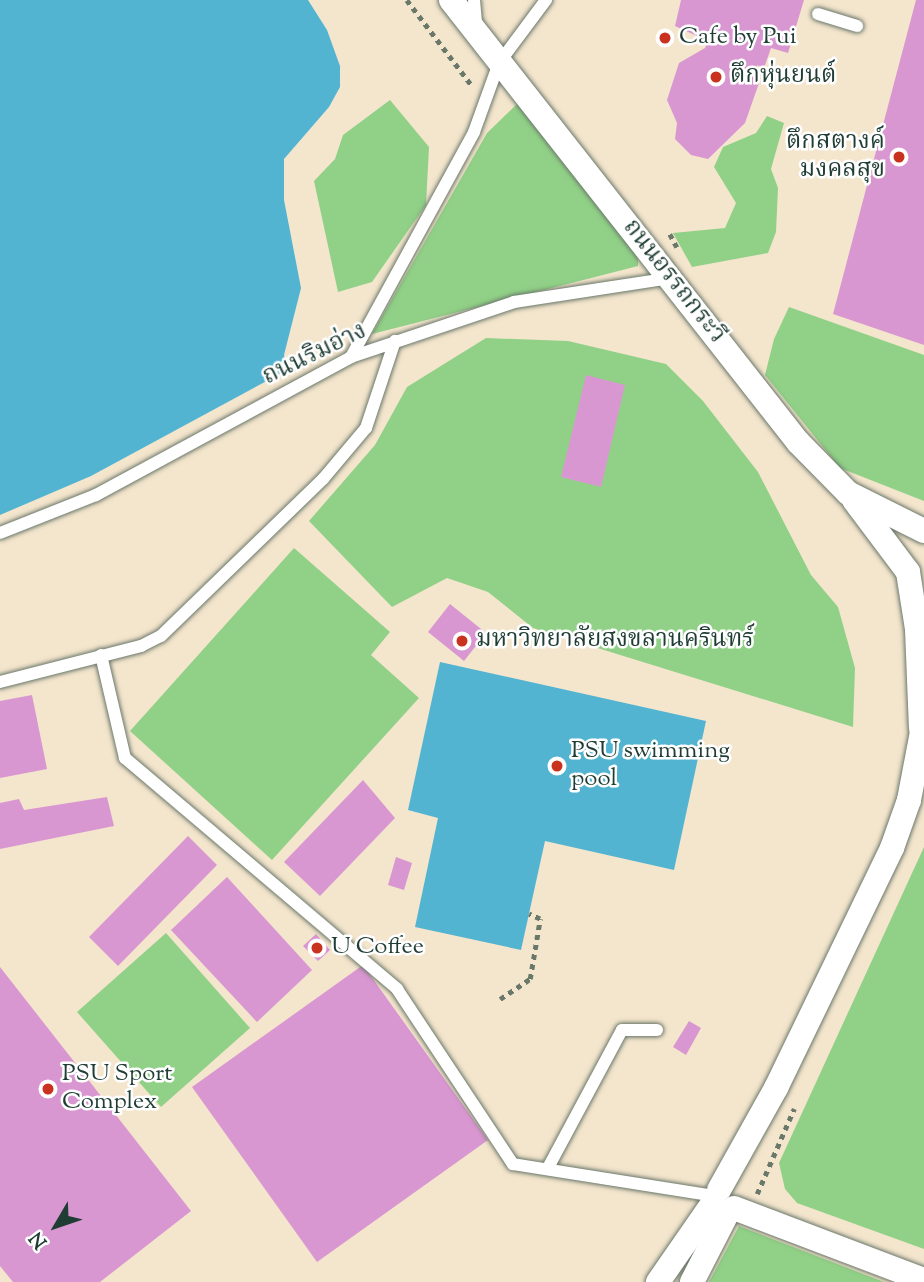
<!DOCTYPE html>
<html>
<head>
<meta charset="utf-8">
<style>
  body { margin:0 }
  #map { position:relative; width:924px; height:1282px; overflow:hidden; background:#f4e5cd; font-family:"Sorts Mill Goudy","Noto Serif Thai",serif }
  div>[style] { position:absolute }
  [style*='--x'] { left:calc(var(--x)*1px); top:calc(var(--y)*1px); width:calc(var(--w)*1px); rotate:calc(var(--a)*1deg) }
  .green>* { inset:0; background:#91d187 }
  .water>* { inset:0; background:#53b4d2 }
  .building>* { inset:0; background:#d997d1 }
  .path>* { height:4.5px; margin-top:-2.25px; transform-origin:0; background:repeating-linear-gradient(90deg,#6a786a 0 5px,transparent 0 10px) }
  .roads { filter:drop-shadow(0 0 2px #6a786a) drop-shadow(0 0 2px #6a786a) }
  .lane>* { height:12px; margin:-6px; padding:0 6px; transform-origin:6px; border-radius:6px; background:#fff }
  .street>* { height:24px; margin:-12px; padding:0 12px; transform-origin:12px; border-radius:12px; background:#fff }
  .dots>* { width:19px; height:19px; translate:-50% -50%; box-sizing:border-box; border:4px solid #fff; border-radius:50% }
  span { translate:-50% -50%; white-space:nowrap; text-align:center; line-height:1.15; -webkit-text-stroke:5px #fff; paint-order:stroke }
  .poi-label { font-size:24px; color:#1f3d34 }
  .left { translate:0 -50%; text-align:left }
  .right { translate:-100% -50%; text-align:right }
  .street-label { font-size:24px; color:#1f3d34 }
  .north { position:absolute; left:21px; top:1191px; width:70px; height:70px; -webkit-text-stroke:5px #fff; paint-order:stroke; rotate:231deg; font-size:19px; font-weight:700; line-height:28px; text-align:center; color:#1f3d34 }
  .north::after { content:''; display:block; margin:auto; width:24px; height:32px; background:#1f3d34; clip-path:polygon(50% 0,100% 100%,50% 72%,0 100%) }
</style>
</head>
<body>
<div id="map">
  <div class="green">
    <i style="clip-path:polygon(390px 100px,429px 147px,426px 205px,372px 282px,338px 292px,314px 181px,335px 159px,343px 135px)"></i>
    <i style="clip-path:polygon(517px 104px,638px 252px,638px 266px,372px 334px,487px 133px)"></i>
    <i style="clip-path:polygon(767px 116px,784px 123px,771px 169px,778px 188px,776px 232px,768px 253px,692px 267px,673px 233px,725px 228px,736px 203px,714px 167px,723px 147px,756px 133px)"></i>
    <i style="clip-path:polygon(789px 307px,924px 355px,924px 501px,840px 468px,765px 375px,774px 339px)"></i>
    <i style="clip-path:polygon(486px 338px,568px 341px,666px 364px,703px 401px,758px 472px,811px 575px,838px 607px,855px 668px,853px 727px,533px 628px,488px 592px,447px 578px,392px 607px,309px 521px,375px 445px,407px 387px)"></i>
    <i style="clip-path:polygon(294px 548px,390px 632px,371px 655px,419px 698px,272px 860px,130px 731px)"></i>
    <i style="clip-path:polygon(924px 847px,924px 1249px,797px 1203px,785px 1189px,779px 1163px)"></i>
    <i style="clip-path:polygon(166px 933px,250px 1028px,161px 1107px,77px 1012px)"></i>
    <i style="clip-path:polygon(739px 1226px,884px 1282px,709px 1282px)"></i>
  </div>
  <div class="water">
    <i style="clip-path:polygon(0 0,308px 0,327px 30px,340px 66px,340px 87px,329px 107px,284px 159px,284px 200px,301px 288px,284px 355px,287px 370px,91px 476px,0 515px)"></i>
    <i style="clip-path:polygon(440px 662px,706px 721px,674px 870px,545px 841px,521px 950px,415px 927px,438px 818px,408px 810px)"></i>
  </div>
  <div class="building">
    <i style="clip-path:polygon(681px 0,804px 0,788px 53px,771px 48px,764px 68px,757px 65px,759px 83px,745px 123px,708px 159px,691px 155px,675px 139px,677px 123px,667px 100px,679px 63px,705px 48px,708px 41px,675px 26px)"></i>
    <i style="clip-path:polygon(916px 0,924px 0,924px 345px,833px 314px)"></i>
    <i style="clip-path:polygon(586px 375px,625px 385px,601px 487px,561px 477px)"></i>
    <i style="clip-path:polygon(450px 604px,486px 633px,464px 661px,428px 632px)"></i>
    <i style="clip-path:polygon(32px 695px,47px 769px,0 778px,0 701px)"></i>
    <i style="clip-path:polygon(363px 780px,395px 818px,320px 896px,284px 862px)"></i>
    <i style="clip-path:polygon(107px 797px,114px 826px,0 849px,0 803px,19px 799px,24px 810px)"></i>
    <i style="clip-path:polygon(188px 836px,217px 865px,118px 966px,89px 937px)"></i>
    <i style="clip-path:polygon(396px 857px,412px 863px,404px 890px,388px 885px)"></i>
    <i style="clip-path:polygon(227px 877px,312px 970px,257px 1022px,171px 930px)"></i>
    <i style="clip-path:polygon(316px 934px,330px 950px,318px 961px,303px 946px)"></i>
    <i style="clip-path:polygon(363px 965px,488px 1140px,317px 1262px,192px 1087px)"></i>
    <i style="clip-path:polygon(0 967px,191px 1211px,100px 1282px,13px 1282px,0 1266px)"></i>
    <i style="clip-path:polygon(689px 1021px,701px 1028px,686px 1055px,673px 1047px)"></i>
  </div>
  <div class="path">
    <i style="--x:407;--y:0;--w:109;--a:52.8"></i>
    <i style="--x:670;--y:234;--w:15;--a:62"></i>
    <i style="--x:500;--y:999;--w:36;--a:-34"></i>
    <i style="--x:530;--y:979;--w:61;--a:-80.5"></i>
    <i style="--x:540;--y:919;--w:12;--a:-156"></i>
    <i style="--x:757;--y:1194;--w:93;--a:-66.5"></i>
  </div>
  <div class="roads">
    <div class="lane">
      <i style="--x:474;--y:0;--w:24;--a:85"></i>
      <i style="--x:818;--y:14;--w:41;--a:17.1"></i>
      <i style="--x:351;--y:357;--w:256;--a:-61.3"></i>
      <i style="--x:474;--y:132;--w:73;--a:-70.1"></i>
      <i style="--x:499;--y:63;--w:79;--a:-53.3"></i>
      <i style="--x:0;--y:533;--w:103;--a:-21.6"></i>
      <i style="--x:96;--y:495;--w:290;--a:-28.4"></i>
      <i style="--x:351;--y:357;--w:172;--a:-18.6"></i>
      <i style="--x:514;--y:302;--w:158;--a:-8.7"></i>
      <i style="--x:101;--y:655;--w:106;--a:76.9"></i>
      <i style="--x:125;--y:758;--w:357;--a:40.3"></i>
      <i style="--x:397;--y:989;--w:210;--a:56.5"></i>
      <i style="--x:513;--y:1164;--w:204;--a:9"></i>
      <i style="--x:0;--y:682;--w:146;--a:-14.3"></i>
      <i style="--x:141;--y:646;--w:22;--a:-27"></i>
      <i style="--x:161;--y:636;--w:226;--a:-44.1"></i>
      <i style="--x:323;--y:479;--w:67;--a:-49.9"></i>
      <i style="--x:366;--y:428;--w:92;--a:-71.6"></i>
      <i style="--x:549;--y:1166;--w:154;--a:-61.8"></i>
      <i style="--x:622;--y:1030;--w:35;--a:0"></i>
    </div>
    <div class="street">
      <i style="--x:451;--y:0;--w:562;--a:51.87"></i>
      <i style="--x:798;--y:442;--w:71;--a:45.6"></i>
      <i style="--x:848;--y:493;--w:85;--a:26.6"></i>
      <i style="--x:854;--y:500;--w:90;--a:53.1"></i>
      <i style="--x:908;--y:572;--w:58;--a:81"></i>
      <i style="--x:917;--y:629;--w:99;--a:87.7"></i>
      <i style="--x:719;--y:1190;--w:117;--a:-60.8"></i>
      <i style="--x:776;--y:1088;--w:267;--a:-64.2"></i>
      <i style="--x:892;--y:848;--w:51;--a:-70.5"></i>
      <i style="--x:909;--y:800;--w:80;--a:-79.2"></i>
      <i style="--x:734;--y:1208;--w:203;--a:20.8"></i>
      <i style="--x:658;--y:1282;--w:96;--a:-55.2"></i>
      <i style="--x:692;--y:1282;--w:79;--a:-62.8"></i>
    </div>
  </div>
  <div class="dots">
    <i style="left:665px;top:38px;background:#c8321e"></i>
    <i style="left:716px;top:77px;background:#c8321e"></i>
    <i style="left:899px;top:157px;background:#c8321e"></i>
    <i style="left:462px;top:641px;background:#c8321e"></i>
    <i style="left:557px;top:766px;background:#c8321e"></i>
    <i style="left:317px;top:948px;background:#c8321e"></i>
    <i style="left:48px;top:1089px;background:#c8321e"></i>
  </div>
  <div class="poi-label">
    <span class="left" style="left:679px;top:38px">Cafe by Pui</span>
    <span class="left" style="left:730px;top:77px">ตึกหุ่นยนต์</span>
    <span class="right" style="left:885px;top:157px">ตึกสตางค์<br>มงคลสุข</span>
    <span class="left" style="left:476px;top:641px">มหาวิทยาลัยสงขลานครินทร์</span>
    <span class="left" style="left:571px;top:766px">PSU swimming<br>pool</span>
    <span class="left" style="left:331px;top:948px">U Coffee</span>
    <span class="left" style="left:62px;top:1089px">PSU Sport<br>Complex</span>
  </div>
  <div class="street-label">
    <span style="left:673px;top:282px;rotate:52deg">ถนนอรรถกระวี</span>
    <span style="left:315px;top:355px;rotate:-26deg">ถนนริมอ่าง</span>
  </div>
  <div class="north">N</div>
</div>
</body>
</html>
